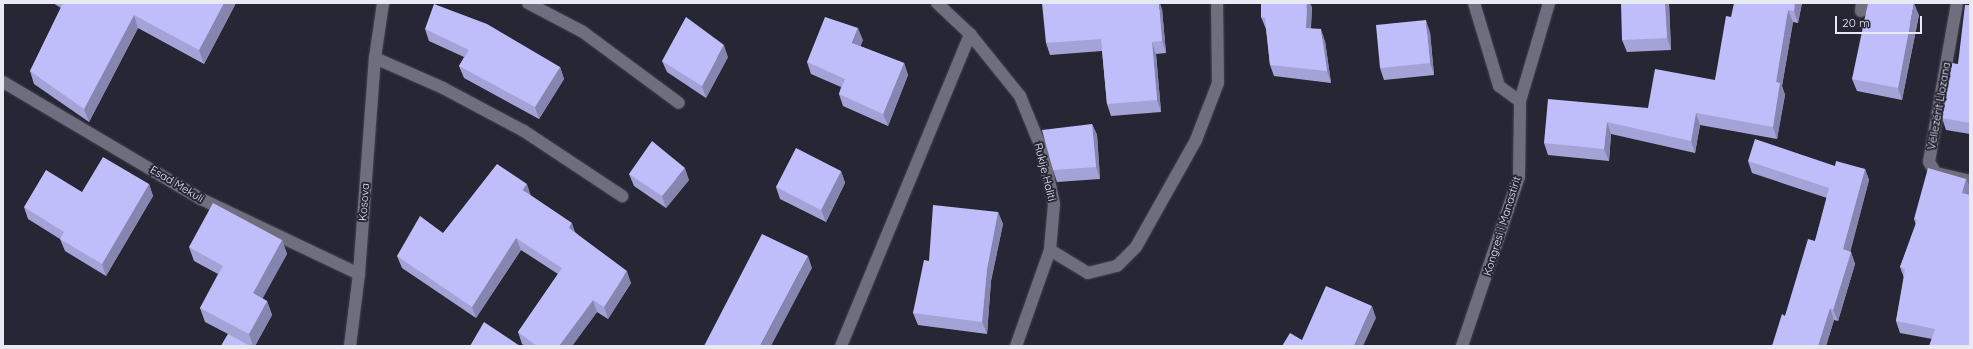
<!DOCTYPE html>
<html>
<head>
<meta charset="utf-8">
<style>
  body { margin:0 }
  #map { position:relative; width:1973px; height:349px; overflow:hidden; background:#262634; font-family:Quicksand,sans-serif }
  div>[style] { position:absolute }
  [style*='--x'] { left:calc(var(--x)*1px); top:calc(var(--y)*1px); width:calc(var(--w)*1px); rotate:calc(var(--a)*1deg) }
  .roads { filter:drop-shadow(0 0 1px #434350) drop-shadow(0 0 1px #434350) }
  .minor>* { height:12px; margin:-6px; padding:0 6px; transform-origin:6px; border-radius:6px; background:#6e6e7f }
  .wall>* { inset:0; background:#a4a3d7 }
  .shaded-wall>* { inset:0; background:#8685af }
  .building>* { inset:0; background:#bfbefa }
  span { translate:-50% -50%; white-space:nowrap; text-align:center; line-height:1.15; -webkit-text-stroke:4px #262634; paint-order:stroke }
  .street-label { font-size:11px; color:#e9e9f3 }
  .frame { position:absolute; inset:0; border:4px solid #e9e9f3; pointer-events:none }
  .scale { position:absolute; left:1835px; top:16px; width:87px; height:18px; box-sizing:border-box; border:2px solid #e9e9f3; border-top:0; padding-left:5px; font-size:12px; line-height:14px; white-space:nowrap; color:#e9e9f3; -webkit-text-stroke:3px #262634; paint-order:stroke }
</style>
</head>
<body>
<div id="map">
  <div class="roads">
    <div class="minor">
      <i style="--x:528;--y:3;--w:62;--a:27.8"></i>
      <i style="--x:583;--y:32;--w:119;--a:36.5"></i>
      <i style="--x:937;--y:3;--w:45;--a:43.2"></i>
      <i style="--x:970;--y:34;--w:80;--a:51.1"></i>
      <i style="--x:1020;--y:96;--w:61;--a:67.7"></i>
      <i style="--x:1043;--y:152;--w:53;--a:78.1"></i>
      <i style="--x:1054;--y:204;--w:46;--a:95"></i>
      <i style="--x:1050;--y:250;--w:102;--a:109.5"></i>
      <i style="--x:1474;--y:3;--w:87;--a:73.2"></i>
      <i style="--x:1499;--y:86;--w:26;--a:36"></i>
      <i style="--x:1957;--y:3;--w:161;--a:100"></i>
      <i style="--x:1929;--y:162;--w:13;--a:58"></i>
      <i style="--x:1936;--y:173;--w:35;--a:13"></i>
      <i style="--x:1861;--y:11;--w:8;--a:-83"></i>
      <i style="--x:375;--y:58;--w:74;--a:23.8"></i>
      <i style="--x:443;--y:88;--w:92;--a:28"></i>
      <i style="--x:524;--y:131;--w:118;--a:33.6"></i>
      <i style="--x:3;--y:82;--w:230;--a:30.6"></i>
      <i style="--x:201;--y:199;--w:175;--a:25.4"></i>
      <i style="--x:1050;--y:250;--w:44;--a:31.2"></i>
      <i style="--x:1088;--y:273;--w:30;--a:-14"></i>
      <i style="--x:1117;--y:266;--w:27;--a:-45"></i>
      <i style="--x:1136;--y:247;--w:123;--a:-60.7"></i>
      <i style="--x:1196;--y:140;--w:61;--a:-68.9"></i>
      <i style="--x:1218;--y:83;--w:80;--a:-90.7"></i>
      <i style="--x:350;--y:346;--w:73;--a:-82.9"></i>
      <i style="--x:359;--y:274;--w:217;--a:-85.8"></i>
      <i style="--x:375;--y:58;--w:56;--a:-81.7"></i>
      <i style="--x:841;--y:346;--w:338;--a:-67.5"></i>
      <i style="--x:1462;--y:346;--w:178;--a:-71.4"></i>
      <i style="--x:1519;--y:177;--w:76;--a:-89.2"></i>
      <i style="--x:1520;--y:101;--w:102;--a:-73.5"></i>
    </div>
  </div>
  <div class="wall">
    <i style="clip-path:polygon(53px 3px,236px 3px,204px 64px,138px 28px,89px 122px,34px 84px,30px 71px,61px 8px)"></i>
    <i style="clip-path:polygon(1669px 3px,1671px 50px,1627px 52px,1622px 40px)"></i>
    <i style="clip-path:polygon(1802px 3px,1798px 23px,1793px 22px,1782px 86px,1785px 95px,1777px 139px,1700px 125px,1695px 153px,1611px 134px,1609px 161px,1548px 155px,1544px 143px,1648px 108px,1715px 80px,1731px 17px)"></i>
    <i style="clip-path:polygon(1970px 5px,1970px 134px,1946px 130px,1942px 118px,1958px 64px)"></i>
    <i style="clip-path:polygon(1312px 7px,1311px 28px,1325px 41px,1331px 83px,1274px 76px,1270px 65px,1266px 29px,1261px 17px)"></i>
    <i style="clip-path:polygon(1162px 9px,1166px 53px,1156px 54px,1161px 112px,1111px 116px,1107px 104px,1102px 51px,1050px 55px,1046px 43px)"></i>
    <i style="clip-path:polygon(1919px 15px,1902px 100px,1857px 91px,1852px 79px)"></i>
    <i style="clip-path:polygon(425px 29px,560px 67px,564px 79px,539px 119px,464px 78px,459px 66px,464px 57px,429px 41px)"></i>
    <i style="clip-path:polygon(1430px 32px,1434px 75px,1384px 80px,1380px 68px)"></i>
    <i style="clip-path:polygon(863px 40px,860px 46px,904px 63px,908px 75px,888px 126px,843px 106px,839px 94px,841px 87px,811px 74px,807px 62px)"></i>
    <i style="clip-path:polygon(728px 57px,706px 98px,667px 72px,662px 61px)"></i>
    <i style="clip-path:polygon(1092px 124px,1097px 135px,1100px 179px,1057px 182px,1053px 170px)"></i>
    <i style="clip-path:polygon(1748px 161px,1835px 166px,1865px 169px,1869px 180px,1850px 251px,1851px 252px,1855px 264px,1838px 321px,1834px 320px,1826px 346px,1772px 346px,1785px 316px,1815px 241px,1827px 198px,1752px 173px)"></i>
    <i style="clip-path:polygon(841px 171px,845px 183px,826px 222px,780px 199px,776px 187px)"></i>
    <i style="clip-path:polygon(629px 174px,689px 180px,666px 208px,634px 186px)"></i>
    <i style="clip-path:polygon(1966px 179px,1970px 189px,1969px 195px,1970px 346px,1900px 333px,1896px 321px,1904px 278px,1900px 267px,1916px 225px,1914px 219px)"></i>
    <i style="clip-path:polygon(149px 184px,153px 196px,106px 276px,65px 251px,60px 239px,28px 219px,24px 207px,82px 192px)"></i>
    <i style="clip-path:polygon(531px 196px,576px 233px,631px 283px,608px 319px,597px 312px,572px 346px,525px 346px,522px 344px,518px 332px,558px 274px,521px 250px,476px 318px,402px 268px,397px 256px,443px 233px)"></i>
    <i style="clip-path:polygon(998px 212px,1003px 224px,991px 281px,987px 334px,918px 325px,913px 313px,929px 261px)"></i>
    <i style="clip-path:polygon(282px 240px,287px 254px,262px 298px,267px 301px,272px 315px,255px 346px,221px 346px,228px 334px,205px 322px,200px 308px,218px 274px,194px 261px,189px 247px)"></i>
  </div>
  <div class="shaded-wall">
    <i style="clip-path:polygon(224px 3px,236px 3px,204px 64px,199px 50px)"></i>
    <i style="clip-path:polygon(1159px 3px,1160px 3px,1162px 9px,1166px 53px,1162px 41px)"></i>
    <i style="clip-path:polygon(1307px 3px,1310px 3px,1312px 7px,1310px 40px,1306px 28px)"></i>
    <i style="clip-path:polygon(1665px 3px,1669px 3px,1671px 50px,1667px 38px)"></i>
    <i style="clip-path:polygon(1795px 3px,1802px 3px,1798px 23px,1794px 11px)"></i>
    <i style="clip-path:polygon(1914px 3px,1919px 15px,1902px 100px,1898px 88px)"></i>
    <i style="clip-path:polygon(1788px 10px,1793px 22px,1782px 86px,1785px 95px,1777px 139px,1773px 127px,1776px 82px)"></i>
    <i style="clip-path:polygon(134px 15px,138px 28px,89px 122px,84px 109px)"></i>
    <i style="clip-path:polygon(1426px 20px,1430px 32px,1434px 75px,1430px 63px)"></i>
    <i style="clip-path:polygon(858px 28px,863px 40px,857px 55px,852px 43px)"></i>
    <i style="clip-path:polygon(1321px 29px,1325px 41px,1331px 83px,1327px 71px)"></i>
    <i style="clip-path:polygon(1152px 42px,1156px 54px,1161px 112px,1157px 100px)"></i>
    <i style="clip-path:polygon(724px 45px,728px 57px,706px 98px,702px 86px)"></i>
    <i style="clip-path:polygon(904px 63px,908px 75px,888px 126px,883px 114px)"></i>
    <i style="clip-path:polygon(560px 67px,564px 79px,539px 119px,535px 107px)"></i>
    <i style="clip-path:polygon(1696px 113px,1700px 125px,1695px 153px,1691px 141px)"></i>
    <i style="clip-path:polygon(1607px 122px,1611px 134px,1609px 161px,1604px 149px)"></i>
    <i style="clip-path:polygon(1092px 124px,1097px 135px,1100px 179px,1096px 167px)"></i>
    <i style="clip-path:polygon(685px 168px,689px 180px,666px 208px,662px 196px)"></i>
    <i style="clip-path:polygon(1865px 169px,1869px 180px,1848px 261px,1843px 249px)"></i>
    <i style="clip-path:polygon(841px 171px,845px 183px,826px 222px,821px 210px)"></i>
    <i style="clip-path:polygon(1966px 179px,1970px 189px,1970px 193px,1967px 205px,1962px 193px)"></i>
    <i style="clip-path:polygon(149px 184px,153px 196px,106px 276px,102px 264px)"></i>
    <i style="clip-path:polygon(527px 184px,531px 196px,523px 190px)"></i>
    <i style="clip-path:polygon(998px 212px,1003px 224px,991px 281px,987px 334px,982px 322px,987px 269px)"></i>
    <i style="clip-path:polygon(572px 223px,576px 235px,569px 228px)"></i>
    <i style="clip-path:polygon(516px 238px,521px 250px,476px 318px,472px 307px)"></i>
    <i style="clip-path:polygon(282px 240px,287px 254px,258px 307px,253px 293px)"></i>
    <i style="clip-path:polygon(1851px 252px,1855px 264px,1838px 321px,1833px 310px)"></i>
    <i style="clip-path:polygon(808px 256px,812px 268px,771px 346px,760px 346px)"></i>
    <i style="clip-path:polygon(627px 271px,631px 283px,608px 319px,604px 307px)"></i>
    <i style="clip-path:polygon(593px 300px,597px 312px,572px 346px,559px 346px)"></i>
    <i style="clip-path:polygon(267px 301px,272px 315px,255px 346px,253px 346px,249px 334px)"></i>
    <i style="clip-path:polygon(1372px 306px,1376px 318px,1363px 346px,1354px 346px)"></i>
    <i style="clip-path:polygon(1830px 308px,1834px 320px,1826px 346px,1818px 346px)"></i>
  </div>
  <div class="building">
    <i style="clip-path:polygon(63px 3px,224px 3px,199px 50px,134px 15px,84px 109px,30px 71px)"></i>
    <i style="clip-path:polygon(1042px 3px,1159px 3px,1162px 41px,1152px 42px,1157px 100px,1107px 104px,1101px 39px,1046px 43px)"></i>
    <i style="clip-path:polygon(1261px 3px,1307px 3px,1306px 28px,1321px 29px,1327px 71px,1270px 65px,1265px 18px,1261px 17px)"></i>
    <i style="clip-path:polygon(1621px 3px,1665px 3px,1667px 38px,1622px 40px)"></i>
    <i style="clip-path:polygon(1734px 3px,1795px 3px,1794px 11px,1788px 10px,1776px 82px,1780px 83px,1773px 127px,1696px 113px,1691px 141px,1607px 122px,1604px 149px,1544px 143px,1548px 99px,1648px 108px,1655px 69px,1715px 80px,1726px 16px,1731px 17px)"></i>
    <i style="clip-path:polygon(1868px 3px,1914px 3px,1898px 88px,1852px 79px)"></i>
    <i style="clip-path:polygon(434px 4px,487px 24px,560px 67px,535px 107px,459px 66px,469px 50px,425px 29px)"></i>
    <i style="clip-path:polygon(1965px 5px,1970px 5px,1970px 123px,1942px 118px,1952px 63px,1958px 64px)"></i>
    <i style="clip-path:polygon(686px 17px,724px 45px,702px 86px,662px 61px)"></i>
    <i style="clip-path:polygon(825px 17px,858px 28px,852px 43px,904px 63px,883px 114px,839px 94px,845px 79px,807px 62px)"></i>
    <i style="clip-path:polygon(1426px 20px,1430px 63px,1380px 68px,1376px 25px)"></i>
    <i style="clip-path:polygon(1092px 124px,1096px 167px,1053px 170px,1042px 130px)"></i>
    <i style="clip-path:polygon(1755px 139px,1835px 166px,1836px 161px,1865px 169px,1843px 249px,1851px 252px,1833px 310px,1830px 308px,1818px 346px,1772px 346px,1782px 314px,1785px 316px,1808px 239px,1815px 241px,1829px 188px,1748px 161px)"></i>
    <i style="clip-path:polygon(652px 141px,685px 168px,662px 196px,629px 174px)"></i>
    <i style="clip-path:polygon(796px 148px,841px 171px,821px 210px,776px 187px)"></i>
    <i style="clip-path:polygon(103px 157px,149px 184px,102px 264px,60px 239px,64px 232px,24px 207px,46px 170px,82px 192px)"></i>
    <i style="clip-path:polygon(497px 164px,527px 184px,523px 190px,572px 223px,569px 228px,627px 271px,604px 307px,593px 300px,559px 346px,537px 346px,518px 332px,562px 268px,516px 238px,472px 307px,397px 256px,420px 216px,443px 233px)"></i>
    <i style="clip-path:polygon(1928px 168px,1966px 179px,1962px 193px,1970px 195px,1970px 346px,1929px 346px,1935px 329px,1896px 321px,1905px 269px,1900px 267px,1917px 220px,1914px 219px)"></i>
    <i style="clip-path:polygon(213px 203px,282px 240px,253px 293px,267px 301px,249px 334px,200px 308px,223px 266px,189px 247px)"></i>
    <i style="clip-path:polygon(933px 205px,998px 212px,987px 269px,982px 322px,913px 313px,924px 260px,929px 261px)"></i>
    <i style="clip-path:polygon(762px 234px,808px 256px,760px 346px,704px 346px)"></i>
    <i style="clip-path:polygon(1326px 286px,1372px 306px,1354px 346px,1282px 346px,1290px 333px,1302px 340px)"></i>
    <i style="clip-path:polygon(484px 322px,520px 346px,470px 346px)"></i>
    <i style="clip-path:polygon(228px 334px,250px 346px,221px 346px)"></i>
  </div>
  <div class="street-label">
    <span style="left:1939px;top:106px;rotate:-80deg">Vëllezërit Llozana</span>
    <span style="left:1045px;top:172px;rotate:76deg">Rukije Haliti</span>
    <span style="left:177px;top:184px;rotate:31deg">Esad Mekuli</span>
    <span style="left:364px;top:202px;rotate:-86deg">Kosova</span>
    <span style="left:1502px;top:226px;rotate:-73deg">Kongresi i Manastirit</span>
  </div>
  <div class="frame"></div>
  <div class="scale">20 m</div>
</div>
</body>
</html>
